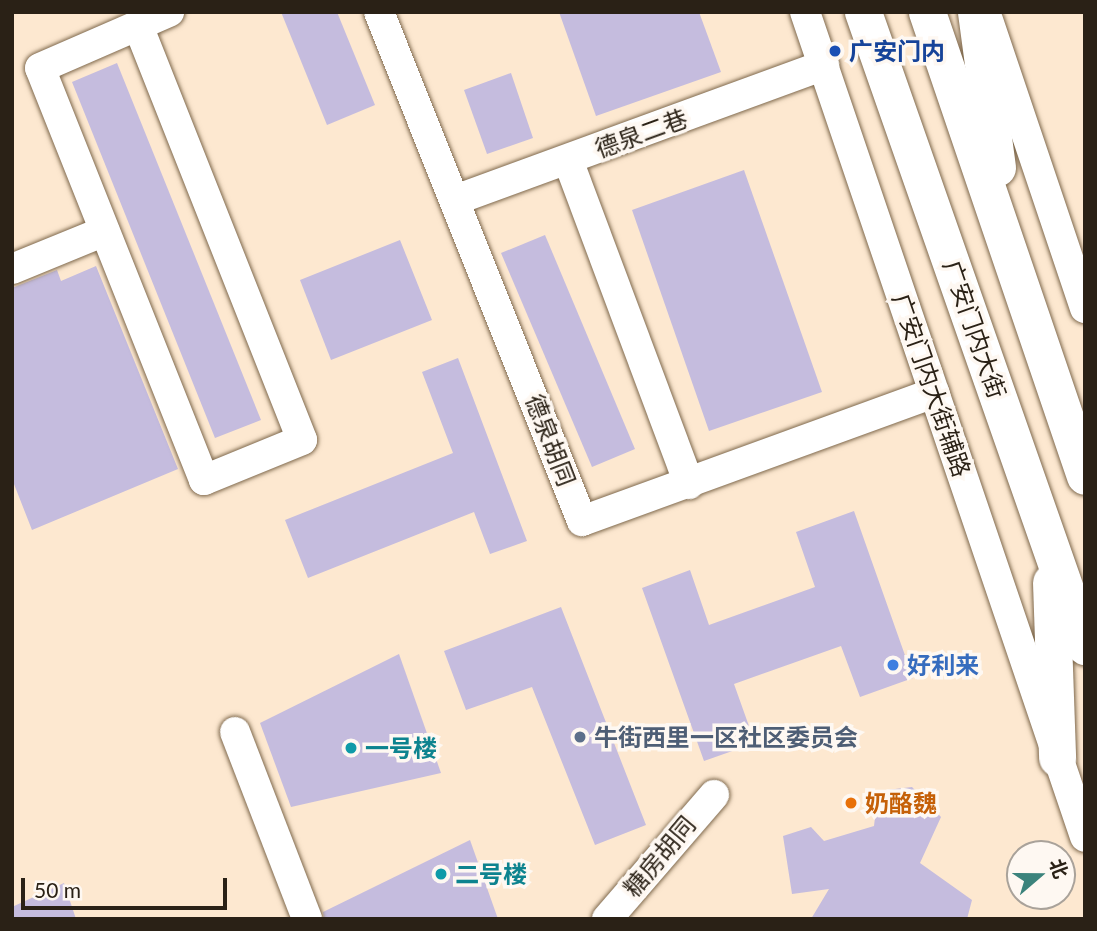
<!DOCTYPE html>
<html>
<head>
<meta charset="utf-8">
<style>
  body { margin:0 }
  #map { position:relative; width:1097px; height:931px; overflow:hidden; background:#fde8d0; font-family:Lato,"Noto Sans SC",sans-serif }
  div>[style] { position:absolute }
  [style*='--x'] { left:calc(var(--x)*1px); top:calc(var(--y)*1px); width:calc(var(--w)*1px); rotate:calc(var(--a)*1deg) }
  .building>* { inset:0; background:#c5bcde }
  .roads { filter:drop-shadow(0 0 2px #7f694d) drop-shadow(0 0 2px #7f694d) }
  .minor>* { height:30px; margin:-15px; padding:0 15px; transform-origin:15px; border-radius:15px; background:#fff }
  .major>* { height:37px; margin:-18.5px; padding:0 18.5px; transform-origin:18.5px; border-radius:18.5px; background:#fff }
  .dots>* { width:19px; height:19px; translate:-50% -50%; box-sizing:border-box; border:4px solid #fef8f2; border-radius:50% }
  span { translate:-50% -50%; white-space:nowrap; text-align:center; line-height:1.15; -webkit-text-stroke:7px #fef8f2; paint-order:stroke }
  .transit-label { font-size:24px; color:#164399; font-weight:700 }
  .left { translate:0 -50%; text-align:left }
  .street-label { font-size:24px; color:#2a2116 }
  .shop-label { font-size:24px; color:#366cbe; font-weight:700 }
  .service-label { font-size:24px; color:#4e5e75; font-weight:700 }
  .culture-label { font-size:24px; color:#0d838f; font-weight:700 }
  .food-label { font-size:24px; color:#c56008; font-weight:700 }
  .frame { position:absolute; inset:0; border:14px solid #2a2116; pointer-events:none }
  .north { position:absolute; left:1006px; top:840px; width:70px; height:70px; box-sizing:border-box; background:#fef8f2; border:2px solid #a9a29a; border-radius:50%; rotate:70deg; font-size:19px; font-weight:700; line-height:28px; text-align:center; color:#2a2116 }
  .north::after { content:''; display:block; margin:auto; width:24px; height:32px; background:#3c837c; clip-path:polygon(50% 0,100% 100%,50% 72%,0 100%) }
  .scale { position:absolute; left:21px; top:878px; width:206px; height:32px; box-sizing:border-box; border:4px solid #2a2116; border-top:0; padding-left:9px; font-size:21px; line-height:24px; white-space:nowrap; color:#2a2116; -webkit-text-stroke:5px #fef8f2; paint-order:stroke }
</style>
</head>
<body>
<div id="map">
  <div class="building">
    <i style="clip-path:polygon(281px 12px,337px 12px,375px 105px,327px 125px)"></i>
    <i style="clip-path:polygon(559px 12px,699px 12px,721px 72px,596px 116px)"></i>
    <i style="clip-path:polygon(117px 63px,261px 420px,215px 438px,72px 82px)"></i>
    <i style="clip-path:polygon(511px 73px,533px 138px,487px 154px,464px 90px)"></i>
    <i style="clip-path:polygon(744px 170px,822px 392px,709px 431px,632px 210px)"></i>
    <i style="clip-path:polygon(545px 235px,635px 449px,592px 467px,501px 253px)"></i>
    <i style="clip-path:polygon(400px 240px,432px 320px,331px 360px,300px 280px)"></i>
    <i style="clip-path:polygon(96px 266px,178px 469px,32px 530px,12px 479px,12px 288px,57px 270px,61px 281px)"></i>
    <i style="clip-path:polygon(458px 358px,527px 541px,490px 554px,474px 512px,308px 578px,285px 520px,453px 453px,422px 372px)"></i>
    <i style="clip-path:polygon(854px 511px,913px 678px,860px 697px,841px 646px,734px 684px,755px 743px,704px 761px,642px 588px,690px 570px,709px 625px,815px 587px,796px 532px)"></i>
    <i style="clip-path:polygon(561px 607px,646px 825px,595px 845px,532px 687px,466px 710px,444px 651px)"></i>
    <i style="clip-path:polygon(399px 654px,441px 773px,291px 807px,260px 723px)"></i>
    <i style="clip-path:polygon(912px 787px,941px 817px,920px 863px,972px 900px,967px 919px,811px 919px,829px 889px,792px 894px,783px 836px,811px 827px,824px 841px,874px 826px,878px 791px)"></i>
    <i style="clip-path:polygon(470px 840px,498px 919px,324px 919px,323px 912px)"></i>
    <i style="clip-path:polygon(64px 883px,76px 919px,12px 919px,12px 907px)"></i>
  </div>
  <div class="roads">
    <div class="minor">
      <i style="--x:379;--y:12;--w:548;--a:68.26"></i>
      <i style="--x:582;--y:521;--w:375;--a:-20"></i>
      <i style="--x:805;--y:12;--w:871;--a:71.25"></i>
      <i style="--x:988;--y:20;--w:304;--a:71.4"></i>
      <i style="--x:139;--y:28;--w:443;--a:68.4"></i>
      <i style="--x:302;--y:440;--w:106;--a:157.8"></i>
      <i style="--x:204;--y:480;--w:443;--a:-111.7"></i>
      <i style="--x:40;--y:68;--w:141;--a:-23.5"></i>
      <i style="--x:568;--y:160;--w:346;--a:69.5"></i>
      <i style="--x:458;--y:199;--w:390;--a:-20.1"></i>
      <i style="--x:12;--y:269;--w:100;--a:-22.2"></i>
      <i style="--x:235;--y:732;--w:200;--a:68.9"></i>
      <i style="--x:607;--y:919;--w:164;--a:-49.2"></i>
    </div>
    <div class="major">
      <i style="--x:863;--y:12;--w:672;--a:70.7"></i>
      <i style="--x:927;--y:12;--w:490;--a:71.2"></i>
      <i style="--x:976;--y:12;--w:157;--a:82.3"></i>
      <i style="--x:1051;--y:582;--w:176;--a:88"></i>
    </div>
  </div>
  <div class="dots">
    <i style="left:835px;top:51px;background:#1a4fb4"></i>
    <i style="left:893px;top:665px;background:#3f7fe0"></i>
    <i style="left:580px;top:737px;background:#5c6f8a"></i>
    <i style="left:351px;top:748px;background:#0f9aa8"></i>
    <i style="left:851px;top:803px;background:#e8710a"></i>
    <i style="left:441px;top:874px;background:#0f9aa8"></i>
  </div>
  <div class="transit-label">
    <span class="left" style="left:849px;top:51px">广安门内</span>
  </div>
  <div class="street-label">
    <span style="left:641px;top:133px;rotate:-20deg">德泉二巷</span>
    <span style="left:975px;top:329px;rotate:71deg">广安门内大街</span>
    <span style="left:932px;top:385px;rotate:71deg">广安门内大街辅路</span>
    <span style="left:551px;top:440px;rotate:69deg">德泉胡同</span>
    <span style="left:659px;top:856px;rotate:-50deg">糖房胡同</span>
  </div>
  <div class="shop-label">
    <span class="left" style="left:907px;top:665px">好利来</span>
  </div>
  <div class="service-label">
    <span class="left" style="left:594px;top:737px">牛街西里一区社区委员会</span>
  </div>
  <div class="culture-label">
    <span class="left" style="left:365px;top:748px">一号楼</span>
    <span class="left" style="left:455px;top:874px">二号楼</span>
  </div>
  <div class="food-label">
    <span class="left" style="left:865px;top:803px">奶酪魏</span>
  </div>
  <div class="frame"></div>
  <div class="north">北</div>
  <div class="scale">50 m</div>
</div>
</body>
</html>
